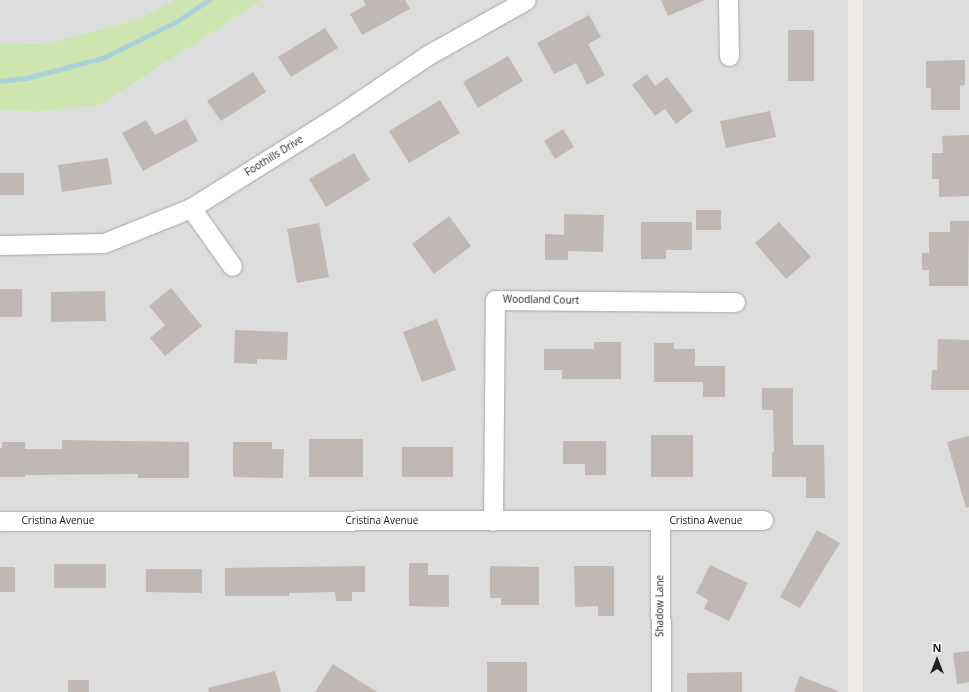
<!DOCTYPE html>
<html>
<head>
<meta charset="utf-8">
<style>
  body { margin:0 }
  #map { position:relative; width:969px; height:692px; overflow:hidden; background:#f0ece7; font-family:"Open Sans",sans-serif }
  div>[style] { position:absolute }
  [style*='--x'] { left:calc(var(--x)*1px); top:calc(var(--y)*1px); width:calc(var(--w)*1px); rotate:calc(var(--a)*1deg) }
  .residential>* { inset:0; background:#dedddd }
  .grass>* { inset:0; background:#cee5b2 }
  .stream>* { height:4.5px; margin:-2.25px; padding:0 2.25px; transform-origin:2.25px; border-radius:2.25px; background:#abd2d9 }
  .building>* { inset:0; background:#c0b8b4 }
  .roads { filter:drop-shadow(0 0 1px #a4a4a4) drop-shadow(0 0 1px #a4a4a4) }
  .minor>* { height:19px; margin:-9.5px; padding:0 9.5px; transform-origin:9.5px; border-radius:9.5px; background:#fff }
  span { translate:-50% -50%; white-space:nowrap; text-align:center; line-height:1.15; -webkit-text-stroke:3px #fff; paint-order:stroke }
  .street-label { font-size:10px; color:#202020 }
  .north { position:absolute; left:917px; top:640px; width:40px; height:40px; -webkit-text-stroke:3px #fff; paint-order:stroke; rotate:0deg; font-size:11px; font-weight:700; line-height:16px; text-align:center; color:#202020 }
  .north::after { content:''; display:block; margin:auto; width:14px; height:18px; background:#202020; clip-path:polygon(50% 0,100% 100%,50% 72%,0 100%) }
</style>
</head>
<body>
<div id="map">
  <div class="residential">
    <i style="clip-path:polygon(0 0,174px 0,141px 18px,46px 44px,0 43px)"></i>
    <i style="clip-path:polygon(262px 0,848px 0,848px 692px,0 692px,0 110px,36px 112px,100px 105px)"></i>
    <i style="clip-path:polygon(863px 0,969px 0,969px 692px,863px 692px)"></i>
  </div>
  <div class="grass">
    <i style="clip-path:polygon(174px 0,262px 0,100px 105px,36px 112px,0 110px,0 43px,46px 44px,141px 18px)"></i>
  </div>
  <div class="stream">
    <i style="--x:0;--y:81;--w:26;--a:-7"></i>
    <i style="--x:26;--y:78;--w:80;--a:-14.6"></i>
    <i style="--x:103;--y:58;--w:81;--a:-26.3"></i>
    <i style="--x:176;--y:22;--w:40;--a:-34"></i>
  </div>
  <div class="building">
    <i style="clip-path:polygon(363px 0,405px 0,410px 9px,362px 35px,350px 14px,366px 5px)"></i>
    <i style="clip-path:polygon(661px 0,705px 0,668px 16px)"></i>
    <i style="clip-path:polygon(589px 15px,601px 37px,588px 44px,605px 75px,587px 85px,576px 63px,554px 74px,537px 43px)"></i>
    <i style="clip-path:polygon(325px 28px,338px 48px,291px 77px,278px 57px)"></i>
    <i style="clip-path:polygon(788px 30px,814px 30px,814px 81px,788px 81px)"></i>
    <i style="clip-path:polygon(508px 56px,523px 81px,478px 108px,463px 82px)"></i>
    <i style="clip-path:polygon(965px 60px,965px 85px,960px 86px,960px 110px,931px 110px,931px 88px,926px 88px,926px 61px)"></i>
    <i style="clip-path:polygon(253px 72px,266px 92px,221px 121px,207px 101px)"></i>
    <i style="clip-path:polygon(647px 74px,655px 86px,667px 77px,693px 111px,676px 124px,665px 109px,655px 116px,632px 85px)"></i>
    <i style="clip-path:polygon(440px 100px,460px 133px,409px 163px,389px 131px)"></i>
    <i style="clip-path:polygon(770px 111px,776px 137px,726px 148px,720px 121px)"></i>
    <i style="clip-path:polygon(186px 119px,198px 141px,143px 171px,122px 133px,146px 120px,155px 135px)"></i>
    <i style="clip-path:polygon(563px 129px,574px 147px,555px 159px,544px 141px)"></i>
    <i style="clip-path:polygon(969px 135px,969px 196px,939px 197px,939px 179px,932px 179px,932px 153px,943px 153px,942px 136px)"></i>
    <i style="clip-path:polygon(354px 153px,370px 180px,326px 207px,309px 179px)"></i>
    <i style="clip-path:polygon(108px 158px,112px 184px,62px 192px,58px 165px)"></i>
    <i style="clip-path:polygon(0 173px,24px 173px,24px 195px,0 195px)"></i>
    <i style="clip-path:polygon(696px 210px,721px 210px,721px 230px,696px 230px)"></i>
    <i style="clip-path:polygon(564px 214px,604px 215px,603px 252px,568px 251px,568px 260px,545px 260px,545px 234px,564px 235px)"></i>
    <i style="clip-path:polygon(449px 216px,471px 246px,434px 274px,412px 244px)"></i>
    <i style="clip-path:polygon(950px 221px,969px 221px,968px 286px,929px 286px,929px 270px,922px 270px,922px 253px,929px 253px,929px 232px,950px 232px)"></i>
    <i style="clip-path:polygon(641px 222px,692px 222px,692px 250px,666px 250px,666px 259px,641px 259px)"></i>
    <i style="clip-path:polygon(779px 222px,811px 257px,786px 279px,755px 243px)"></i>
    <i style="clip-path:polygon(319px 223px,329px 277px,297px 283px,287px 229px)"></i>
    <i style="clip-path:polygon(171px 288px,202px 326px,165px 356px,150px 338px,165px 325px,149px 306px)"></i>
    <i style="clip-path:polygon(0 289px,22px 289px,22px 317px,0 317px)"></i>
    <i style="clip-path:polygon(105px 291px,106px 321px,51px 322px,51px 292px)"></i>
    <i style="clip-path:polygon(437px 319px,456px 370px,422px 382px,403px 332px)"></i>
    <i style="clip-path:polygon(235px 330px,288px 332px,287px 360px,257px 359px,257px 364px,234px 363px)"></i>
    <i style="clip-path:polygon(938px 339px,969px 340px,969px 390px,931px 390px,932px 370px,937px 370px)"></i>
    <i style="clip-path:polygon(594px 342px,621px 342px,621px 379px,562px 379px,562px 370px,544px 370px,544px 349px,594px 349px)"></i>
    <i style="clip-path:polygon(654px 343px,674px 343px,674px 349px,695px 349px,695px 366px,725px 366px,725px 397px,703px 397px,703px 382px,654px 382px)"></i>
    <i style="clip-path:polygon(762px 388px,793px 388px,793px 445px,824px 445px,825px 498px,806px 498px,806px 477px,772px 477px,772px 452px,774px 452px,773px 410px,762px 410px)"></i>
    <i style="clip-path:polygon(651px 435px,693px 435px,693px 477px,651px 477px)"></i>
    <i style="clip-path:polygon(969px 436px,969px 507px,966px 508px,947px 442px)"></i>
    <i style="clip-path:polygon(309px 439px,363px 439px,363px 477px,309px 477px)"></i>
    <i style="clip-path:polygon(62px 440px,189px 442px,189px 478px,138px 478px,138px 474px,25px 475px,25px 477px,0 477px,0 448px,2px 448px,2px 442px,25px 442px,25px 449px,62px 449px)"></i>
    <i style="clip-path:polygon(563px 441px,606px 441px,606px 475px,585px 475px,585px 464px,563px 464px)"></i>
    <i style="clip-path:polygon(233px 442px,272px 442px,272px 449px,284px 449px,283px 478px,233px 477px)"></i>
    <i style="clip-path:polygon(402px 447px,453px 447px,453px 477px,402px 477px)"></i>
    <i style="clip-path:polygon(817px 530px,840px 543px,800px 608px,780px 597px)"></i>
    <i style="clip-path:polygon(409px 563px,428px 563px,428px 575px,449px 575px,449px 607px,409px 606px)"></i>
    <i style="clip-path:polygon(54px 564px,106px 564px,106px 588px,54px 588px)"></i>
    <i style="clip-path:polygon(710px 565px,748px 583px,729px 621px,704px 609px,708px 600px,696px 593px)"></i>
    <i style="clip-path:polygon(365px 566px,365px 592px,352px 592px,352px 601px,336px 601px,335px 592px,289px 593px,289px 596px,225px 596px,225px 568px)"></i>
    <i style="clip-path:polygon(490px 566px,539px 567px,539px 605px,501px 605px,501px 598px,490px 598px)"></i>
    <i style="clip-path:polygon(574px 566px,614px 566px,614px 616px,598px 616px,598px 606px,575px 607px)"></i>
    <i style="clip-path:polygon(0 567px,15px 567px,15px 592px,0 592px)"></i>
    <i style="clip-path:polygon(146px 569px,202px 569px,202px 593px,146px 592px)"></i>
    <i style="clip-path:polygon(969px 651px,969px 682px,957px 684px,953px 653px)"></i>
    <i style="clip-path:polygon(487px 662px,527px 662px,527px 692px,487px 692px)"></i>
    <i style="clip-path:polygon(333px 664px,377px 692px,315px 692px)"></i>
    <i style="clip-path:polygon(275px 671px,281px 692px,209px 692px,208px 688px)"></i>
    <i style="clip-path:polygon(742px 672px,742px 692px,687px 692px,687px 673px)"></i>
    <i style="clip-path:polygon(800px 676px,838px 691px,838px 692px,794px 692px)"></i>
    <i style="clip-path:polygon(68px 680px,89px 680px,89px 692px,68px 692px)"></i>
  </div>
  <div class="roads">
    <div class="minor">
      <i style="--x:728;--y:0;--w:56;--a:89"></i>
      <i style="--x:191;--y:208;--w:71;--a:54.7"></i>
      <i style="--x:0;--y:245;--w:104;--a:-1.1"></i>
      <i style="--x:104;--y:243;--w:94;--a:-21.9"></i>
      <i style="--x:191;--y:208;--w:171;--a:-32.1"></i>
      <i style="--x:336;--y:117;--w:111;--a:-34"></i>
      <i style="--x:428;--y:55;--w:112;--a:-29.3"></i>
      <i style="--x:0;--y:521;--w:763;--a:-0.08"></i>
      <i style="--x:493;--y:521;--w:221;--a:-89.5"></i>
      <i style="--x:495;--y:300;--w:240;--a:0.5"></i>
      <i style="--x:660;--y:521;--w:171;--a:89.7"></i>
    </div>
  </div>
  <div class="street-label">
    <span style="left:274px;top:156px;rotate:-32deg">Foothills Drive</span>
    <span style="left:541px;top:300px;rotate:1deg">Woodland Court</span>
    <span style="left:58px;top:521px">Cristina Avenue</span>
    <span style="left:382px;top:521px">Cristina Avenue</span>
    <span style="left:706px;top:521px">Cristina Avenue</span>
    <span style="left:660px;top:606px;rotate:-90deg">Shadow Lane</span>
  </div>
  <div class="north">N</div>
</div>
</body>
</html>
